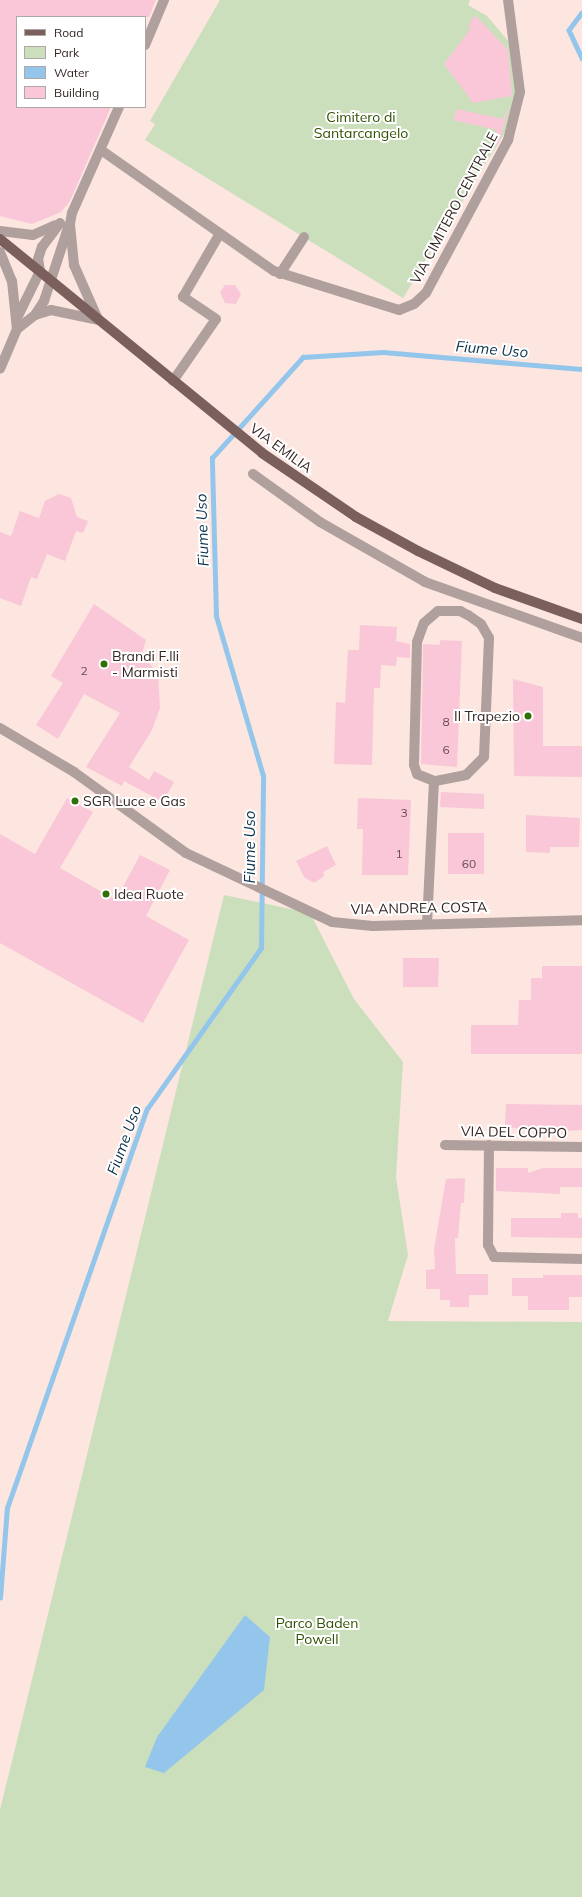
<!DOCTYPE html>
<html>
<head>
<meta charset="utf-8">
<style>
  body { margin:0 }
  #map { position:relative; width:582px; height:1897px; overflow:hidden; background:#fce6df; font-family:Mulish,sans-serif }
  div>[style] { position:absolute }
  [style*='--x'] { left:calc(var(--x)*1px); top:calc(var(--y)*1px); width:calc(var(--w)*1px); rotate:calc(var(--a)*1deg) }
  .green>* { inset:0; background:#ccdfbc }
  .water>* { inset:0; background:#94c6ec }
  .stream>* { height:4.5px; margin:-2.25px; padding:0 2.25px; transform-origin:2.25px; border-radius:2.25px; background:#94c6ec }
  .building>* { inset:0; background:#f9c7d7 }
  .pedestrian>* { height:10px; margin:-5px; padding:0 5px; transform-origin:5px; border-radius:5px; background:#af9f9d }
  .minor>* { height:10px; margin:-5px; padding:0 5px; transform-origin:5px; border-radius:5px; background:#af9f9d }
  .tertiary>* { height:10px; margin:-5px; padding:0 5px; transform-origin:5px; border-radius:5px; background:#af9f9d }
  .primary>* { height:10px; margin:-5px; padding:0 5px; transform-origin:5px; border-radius:5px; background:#7a5f5d }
  .dots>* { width:11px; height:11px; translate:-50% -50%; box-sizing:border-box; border:2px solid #fff; border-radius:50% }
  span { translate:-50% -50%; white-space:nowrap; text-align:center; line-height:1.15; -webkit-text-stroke:4px #fff; paint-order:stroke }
  .number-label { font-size:12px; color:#654f50 }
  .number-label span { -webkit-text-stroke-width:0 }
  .park-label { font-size:14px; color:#2f4f01 }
  .street-label { font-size:14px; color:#342723 }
  .poi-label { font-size:14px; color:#342723 }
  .left { translate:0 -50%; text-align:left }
  .right { translate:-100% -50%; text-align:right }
  .water-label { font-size:15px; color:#0b334d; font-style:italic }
  .legend { position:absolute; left:16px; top:16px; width:130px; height:92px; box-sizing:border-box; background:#fff; border:1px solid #aea9a7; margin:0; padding:5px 7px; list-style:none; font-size:12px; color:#342723 }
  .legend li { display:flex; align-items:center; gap:8px; height:20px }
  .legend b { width:20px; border:1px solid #aea9a7 }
</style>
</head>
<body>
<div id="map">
  <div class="green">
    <i style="clip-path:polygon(220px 0,470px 0,468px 5px,487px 16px,515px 49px,515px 116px,403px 298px,145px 140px,155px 124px,150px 121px)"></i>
    <i style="clip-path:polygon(224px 895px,310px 913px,354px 999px,403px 1062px,396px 1177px,408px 1255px,388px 1321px,582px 1322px,582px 1897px,0 1897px,0 1810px)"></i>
  </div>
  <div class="water">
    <i style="clip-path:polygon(245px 1615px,270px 1637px,264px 1690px,164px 1773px,145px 1767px,157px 1737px)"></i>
  </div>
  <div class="stream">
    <i style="--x:582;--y:13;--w:21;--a:127"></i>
    <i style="--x:569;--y:30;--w:31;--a:65"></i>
    <i style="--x:0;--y:1598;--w:90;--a:-85.6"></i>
    <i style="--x:7;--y:1508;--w:423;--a:-70.7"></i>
    <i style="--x:147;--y:1109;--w:197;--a:-54.7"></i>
    <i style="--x:261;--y:948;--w:172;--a:-89.3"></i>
    <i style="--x:263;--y:776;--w:167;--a:-106.4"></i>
    <i style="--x:216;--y:616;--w:158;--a:-91.5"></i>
    <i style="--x:212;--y:458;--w:136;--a:-48"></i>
    <i style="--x:303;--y:357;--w:80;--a:-3.6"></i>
    <i style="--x:383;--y:352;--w:200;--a:4.9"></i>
  </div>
  <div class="building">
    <i style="clip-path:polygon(0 0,156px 0,149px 17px,17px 17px,17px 107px,111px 107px,70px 201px,61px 212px,32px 224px,0 216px)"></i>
    <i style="clip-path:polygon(475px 15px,508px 50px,512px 96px,473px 103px,444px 64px,471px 28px,468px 26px)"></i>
    <i style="clip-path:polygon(510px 105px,498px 145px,491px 142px,497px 130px,453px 120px,457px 109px,503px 119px)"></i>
    <i style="clip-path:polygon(225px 285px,235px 285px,241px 294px,236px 304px,225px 303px,220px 292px)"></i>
    <i style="clip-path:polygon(59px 494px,71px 498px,77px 517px,88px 521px,83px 533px,76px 531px,65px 561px,47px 554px,37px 579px,31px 577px,21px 606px,0 598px,0 532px,11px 536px,20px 511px,39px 518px,45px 501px)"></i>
    <i style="clip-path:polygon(94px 604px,146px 640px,142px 653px,158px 675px,160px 708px,152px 730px,129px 767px,149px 780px,154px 771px,174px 782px,163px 802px,124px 781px,122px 786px,86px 767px,120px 713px,84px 694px,58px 739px,36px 725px,63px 683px,51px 676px)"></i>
    <i style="clip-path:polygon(360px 625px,397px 627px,396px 641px,410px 644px,410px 658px,397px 657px,396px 666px,381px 665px,380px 688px,374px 688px,372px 765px,334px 764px,336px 702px,345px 703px,348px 650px,359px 650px)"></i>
    <i style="clip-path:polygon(440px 640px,462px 641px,457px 767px,421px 764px,423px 644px,440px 645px)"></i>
    <i style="clip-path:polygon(513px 679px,543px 687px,543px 746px,582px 746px,582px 777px,514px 776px)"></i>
    <i style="clip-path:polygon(441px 792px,484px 794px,484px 809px,440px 807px)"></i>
    <i style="clip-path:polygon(67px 798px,93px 812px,60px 868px,116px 900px,140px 855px,170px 870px,146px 916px,189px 940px,143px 1023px,0 943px,0 834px,35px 854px)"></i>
    <i style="clip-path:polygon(358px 798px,411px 800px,408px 875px,362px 875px,363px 829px,357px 829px)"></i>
    <i style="clip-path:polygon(526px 815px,580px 818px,579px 847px,550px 847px,550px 853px,526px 852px)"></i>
    <i style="clip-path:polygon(448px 833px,484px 833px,484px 874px,448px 874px)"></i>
    <i style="clip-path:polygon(327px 846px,336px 865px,323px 872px,324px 876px,314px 883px,304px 877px,296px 861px)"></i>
    <i style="clip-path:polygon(403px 958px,439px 958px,438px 987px,403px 987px)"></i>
    <i style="clip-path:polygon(542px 966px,582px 966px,582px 1054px,471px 1054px,471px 1025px,518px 1025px,519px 1000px,531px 1000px,531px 978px,542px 978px)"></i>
    <i style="clip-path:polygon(506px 1104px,582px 1105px,582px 1130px,548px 1132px,505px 1127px)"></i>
    <i style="clip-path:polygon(496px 1168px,528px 1168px,528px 1173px,543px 1168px,582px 1168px,582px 1187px,560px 1187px,560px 1194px,496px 1191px)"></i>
    <i style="clip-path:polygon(465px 1178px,464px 1203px,461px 1203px,458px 1238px,455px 1238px,456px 1274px,488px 1274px,488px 1295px,469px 1295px,469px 1307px,450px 1307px,450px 1300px,440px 1300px,440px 1289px,426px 1289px,426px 1270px,435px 1269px,434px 1249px,446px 1179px)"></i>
    <i style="clip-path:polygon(561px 1213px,578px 1213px,578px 1218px,582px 1218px,582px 1238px,511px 1237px,511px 1218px,561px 1218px)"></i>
    <i style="clip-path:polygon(543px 1275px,582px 1275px,582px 1297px,569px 1297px,569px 1310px,528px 1310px,528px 1296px,512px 1296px,512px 1278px,543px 1278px)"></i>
  </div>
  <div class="pedestrian">
    <i style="--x:280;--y:274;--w:44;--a:-57"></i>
  </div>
  <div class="minor">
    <i style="--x:145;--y:45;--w:49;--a:-67.1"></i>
    <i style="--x:101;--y:150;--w:211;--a:35"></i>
    <i style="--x:274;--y:271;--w:131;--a:17.3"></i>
    <i style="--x:399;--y:310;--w:16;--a:-22"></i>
    <i style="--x:414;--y:304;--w:16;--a:-43"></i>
    <i style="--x:426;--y:293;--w:174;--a:-61.8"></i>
    <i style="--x:508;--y:140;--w:49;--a:-76"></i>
    <i style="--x:520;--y:92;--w:93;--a:-97.4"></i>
    <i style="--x:0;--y:231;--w:33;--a:7"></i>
    <i style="--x:33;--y:235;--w:24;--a:-24"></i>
    <i style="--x:0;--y:252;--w:31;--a:68"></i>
    <i style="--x:12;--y:281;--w:48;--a:84.1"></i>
    <i style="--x:17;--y:329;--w:43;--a:113"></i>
    <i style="--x:35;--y:315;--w:17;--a:-57"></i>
    <i style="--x:44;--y:301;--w:77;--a:-71.8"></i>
    <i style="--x:18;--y:316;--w:50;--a:-63.9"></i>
    <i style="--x:40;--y:271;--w:12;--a:-99"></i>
    <i style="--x:38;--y:259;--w:13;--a:-72"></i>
    <i style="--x:42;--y:247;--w:30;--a:-53"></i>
    <i style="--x:97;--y:317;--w:57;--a:-113.9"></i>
    <i style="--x:74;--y:265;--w:41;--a:-95.6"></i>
    <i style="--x:70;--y:224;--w:11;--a:-80"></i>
    <i style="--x:72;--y:213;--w:116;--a:-66.1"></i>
    <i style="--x:17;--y:329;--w:23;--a:-38"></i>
    <i style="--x:35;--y:315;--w:17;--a:-17"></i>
    <i style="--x:51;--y:310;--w:48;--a:12"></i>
    <i style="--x:173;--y:381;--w:75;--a:-55.3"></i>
    <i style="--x:216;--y:319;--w:40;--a:-146"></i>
    <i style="--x:183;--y:297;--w:72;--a:-59.9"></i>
    <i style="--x:253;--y:474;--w:82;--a:35.6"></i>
    <i style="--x:320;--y:522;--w:121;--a:29.7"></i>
    <i style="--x:425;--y:582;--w:167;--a:19.6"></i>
    <i style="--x:438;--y:611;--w:22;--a:0"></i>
    <i style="--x:460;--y:611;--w:9;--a:27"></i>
    <i style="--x:468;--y:615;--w:16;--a:35"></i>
    <i style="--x:481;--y:624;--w:16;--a:60"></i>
    <i style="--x:489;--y:638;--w:119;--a:92.4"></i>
    <i style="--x:484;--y:757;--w:25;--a:135"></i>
    <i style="--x:466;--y:775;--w:33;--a:169"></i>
    <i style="--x:434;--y:781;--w:18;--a:-158"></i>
    <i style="--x:417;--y:774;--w:9;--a:-108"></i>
    <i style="--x:414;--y:765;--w:123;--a:-88.6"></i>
    <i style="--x:417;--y:642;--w:20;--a:-70"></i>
    <i style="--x:424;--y:623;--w:18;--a:-41"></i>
    <i style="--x:427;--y:924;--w:143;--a:-87.2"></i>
    <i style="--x:445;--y:1145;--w:137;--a:0.8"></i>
    <i style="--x:489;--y:1145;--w:100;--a:90.6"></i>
    <i style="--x:488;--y:1245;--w:13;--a:63"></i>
    <i style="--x:494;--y:1257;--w:88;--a:1.3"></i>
  </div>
  <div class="tertiary">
    <i style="--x:0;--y:728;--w:86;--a:30.7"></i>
    <i style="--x:74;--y:772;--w:138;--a:35.9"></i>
    <i style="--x:186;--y:853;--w:161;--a:25.3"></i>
    <i style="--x:332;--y:922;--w:41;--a:5.6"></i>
    <i style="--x:373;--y:926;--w:209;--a:-1.6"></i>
  </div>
  <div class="primary">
    <i style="--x:0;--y:239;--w:338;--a:39.2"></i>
    <i style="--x:262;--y:453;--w:114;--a:34.2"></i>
    <i style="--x:356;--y:517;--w:71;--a:28.7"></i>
    <i style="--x:418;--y:551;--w:85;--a:25.7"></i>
    <i style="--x:495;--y:588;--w:92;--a:19.6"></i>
  </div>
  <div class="dots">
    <i style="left:104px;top:664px;background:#2f7007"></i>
    <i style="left:528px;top:716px;background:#2f7007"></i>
    <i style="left:75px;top:801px;background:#2f7007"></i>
    <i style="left:106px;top:894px;background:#2f7007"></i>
  </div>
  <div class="number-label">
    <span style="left:84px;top:671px">2</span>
    <span style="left:446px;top:722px">8</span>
    <span style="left:446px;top:750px">6</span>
    <span style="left:404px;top:813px">3</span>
    <span style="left:399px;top:854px">1</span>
    <span style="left:469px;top:864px">60</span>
  </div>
  <div class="park-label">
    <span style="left:361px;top:125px">Cimitero di<br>Santarcangelo</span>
    <span style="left:317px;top:1631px">Parco Baden<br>Powell</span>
  </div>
  <div class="street-label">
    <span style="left:454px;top:208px;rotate:-62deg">VIA CIMITERO CENTRALE</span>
    <span style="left:281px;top:448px;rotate:36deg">VIA EMILIA</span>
    <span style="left:419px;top:908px;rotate:-1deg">VIA ANDREA COSTA</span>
    <span style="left:514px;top:1132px;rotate:1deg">VIA DEL COPPO</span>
  </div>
  <div class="poi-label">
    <span class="left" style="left:112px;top:664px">Brandi F.lli<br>- Marmisti</span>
    <span class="right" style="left:520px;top:716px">Il Trapezio</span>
    <span class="left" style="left:83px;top:801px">SGR Luce e Gas</span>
    <span class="left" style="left:114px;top:894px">Idea Ruote</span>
  </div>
  <div class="water-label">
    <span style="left:492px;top:349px;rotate:5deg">Fiume Uso</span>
    <span style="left:202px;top:530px;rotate:-92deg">Fiume Uso</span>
    <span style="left:250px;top:847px;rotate:-90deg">Fiume Uso</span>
    <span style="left:124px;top:1140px;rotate:-70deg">Fiume Uso</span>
  </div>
  <ul class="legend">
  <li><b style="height:5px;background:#7a5f5d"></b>Road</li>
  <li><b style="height:11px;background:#ccdfbc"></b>Park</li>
  <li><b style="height:11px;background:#94c6ec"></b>Water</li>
  <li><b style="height:11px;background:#f9c7d7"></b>Building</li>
  </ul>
</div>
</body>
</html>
